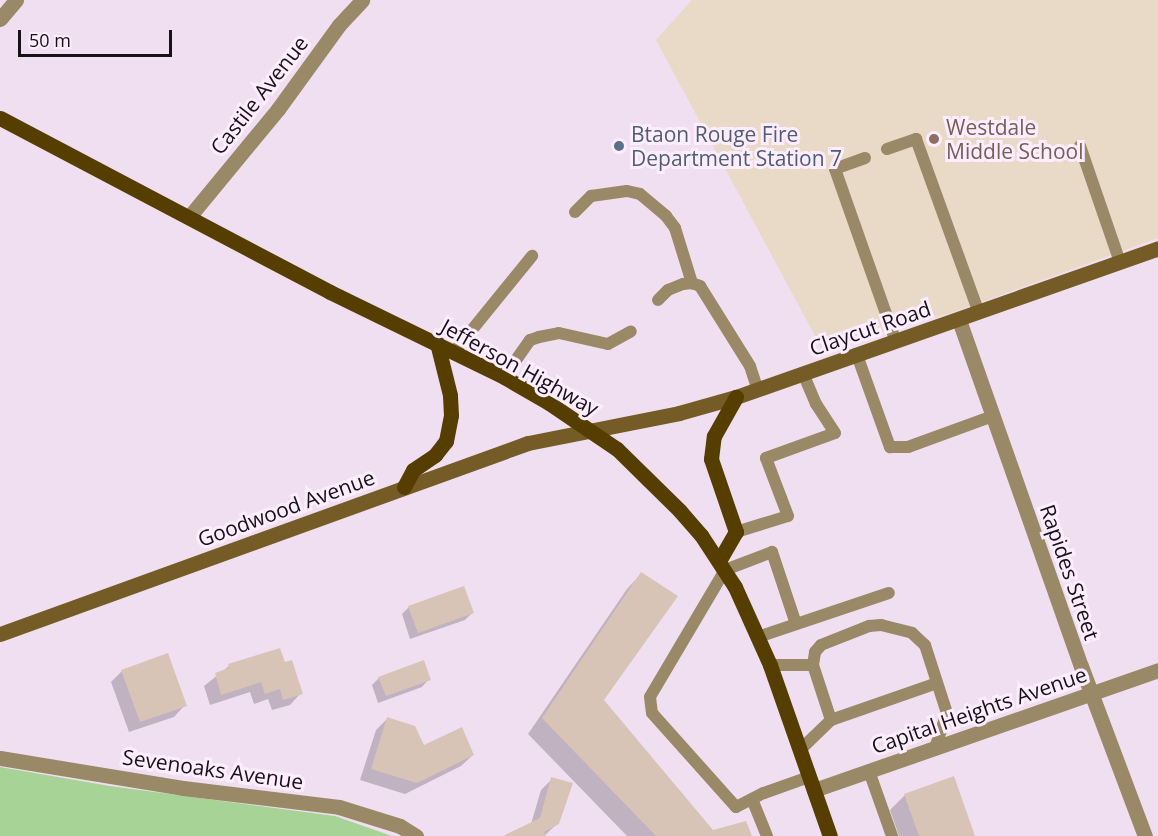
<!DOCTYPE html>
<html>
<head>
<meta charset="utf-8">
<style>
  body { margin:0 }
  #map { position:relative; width:1158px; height:836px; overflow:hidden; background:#f0dff1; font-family:"Open Sans",sans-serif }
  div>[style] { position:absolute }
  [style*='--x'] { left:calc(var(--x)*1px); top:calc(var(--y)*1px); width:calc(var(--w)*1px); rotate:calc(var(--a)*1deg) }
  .education>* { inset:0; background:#e9d9c7 }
  .green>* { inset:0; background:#a8d396 }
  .shadow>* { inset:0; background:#0003 }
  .building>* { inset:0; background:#d8c4b7 }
  .lane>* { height:12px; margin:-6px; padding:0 6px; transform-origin:6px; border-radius:6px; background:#9a8967 }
  .street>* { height:15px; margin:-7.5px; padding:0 7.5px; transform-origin:7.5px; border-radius:7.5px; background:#9a8967 }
  .secondary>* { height:15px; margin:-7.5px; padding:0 7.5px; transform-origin:7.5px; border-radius:7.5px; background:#755c26 }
  .primary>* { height:15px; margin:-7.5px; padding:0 7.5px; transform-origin:7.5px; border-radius:7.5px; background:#563e00 }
  .dots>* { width:16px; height:16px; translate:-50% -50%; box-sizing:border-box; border:3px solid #fdedff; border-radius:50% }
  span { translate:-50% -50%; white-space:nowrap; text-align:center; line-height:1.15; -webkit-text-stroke:6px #fdedff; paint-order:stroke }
  .street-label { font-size:21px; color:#171218 }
  .education-label { font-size:21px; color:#785e54 }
  .left { translate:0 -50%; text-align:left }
  .service-label { font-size:21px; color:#4e5e75 }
  .scale { position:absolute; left:18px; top:30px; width:154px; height:27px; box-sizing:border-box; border:3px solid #171218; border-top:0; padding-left:8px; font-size:18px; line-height:21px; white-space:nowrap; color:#171218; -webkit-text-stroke:4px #fdedff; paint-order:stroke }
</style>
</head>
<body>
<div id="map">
  <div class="education">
    <i style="clip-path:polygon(692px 0,1158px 0,1158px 238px,954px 312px,822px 349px,656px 40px)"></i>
  </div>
  <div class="green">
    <i style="clip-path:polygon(0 767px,110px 786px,335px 816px,392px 836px,0 836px)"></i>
  </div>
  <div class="shadow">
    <i style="clip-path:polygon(641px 574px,602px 700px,713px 832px,750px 836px,627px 836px,528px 734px,627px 589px)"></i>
    <i style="clip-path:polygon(409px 607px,472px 613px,465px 620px,410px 639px,402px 614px)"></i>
    <i style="clip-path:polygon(284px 664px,301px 693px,290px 705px,272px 710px,268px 699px,254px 704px,250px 692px,210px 705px,204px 686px,229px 666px)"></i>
    <i style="clip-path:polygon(122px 671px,185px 705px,174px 717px,129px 732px,111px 682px)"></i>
    <i style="clip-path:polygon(379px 678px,429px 679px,422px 687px,378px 703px,372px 685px)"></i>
    <i style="clip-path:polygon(387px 719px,423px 747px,473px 755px,461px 766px,405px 794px,360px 780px,376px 730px)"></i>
    <i style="clip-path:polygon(552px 779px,558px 823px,544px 836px,507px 836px,531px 824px,541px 790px)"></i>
    <i style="clip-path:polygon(905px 795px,974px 836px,899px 836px,890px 810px)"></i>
  </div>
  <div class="building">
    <i style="clip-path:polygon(641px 572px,678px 596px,604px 700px,713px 830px,746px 821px,752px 836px,656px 836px,542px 718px)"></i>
    <i style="clip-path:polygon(464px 586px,474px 613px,418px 633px,408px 606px)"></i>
    <i style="clip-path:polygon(280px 648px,285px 662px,292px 660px,303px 694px,283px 700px,280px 689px,265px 694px,261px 682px,221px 695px,215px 673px,229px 668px,228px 664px)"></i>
    <i style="clip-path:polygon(168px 653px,187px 706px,140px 722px,121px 670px)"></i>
    <i style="clip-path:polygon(424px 660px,431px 680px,386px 696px,378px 677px)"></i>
    <i style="clip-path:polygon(387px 717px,415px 726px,424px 745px,462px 727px,474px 755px,417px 783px,371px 769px)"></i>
    <i style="clip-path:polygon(954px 776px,975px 836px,919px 836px,904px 794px)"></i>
    <i style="clip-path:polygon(551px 777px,573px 783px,559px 824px,544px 832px,546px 836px,503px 836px,540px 818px)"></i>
  </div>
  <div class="lane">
    <i style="--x:1080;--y:146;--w:123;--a:71"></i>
    <i style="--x:887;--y:149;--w:31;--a:-19"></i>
    <i style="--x:916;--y:139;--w:185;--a:70.1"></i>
    <i style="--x:865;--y:158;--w:32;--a:160"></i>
    <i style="--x:835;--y:169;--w:183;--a:70.6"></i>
    <i style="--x:575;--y:212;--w:23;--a:-45"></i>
    <i style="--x:591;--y:196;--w:36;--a:-8"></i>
    <i style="--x:627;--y:191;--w:13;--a:13"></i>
    <i style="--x:640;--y:194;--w:34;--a:40"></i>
    <i style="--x:666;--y:216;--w:15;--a:53"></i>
    <i style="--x:675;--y:228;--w:58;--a:72.8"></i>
    <i style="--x:658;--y:300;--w:14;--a:-45"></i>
    <i style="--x:668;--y:290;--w:16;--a:-22"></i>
    <i style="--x:683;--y:284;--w:9;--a:-6"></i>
    <i style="--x:692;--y:283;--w:9;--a:21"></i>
    <i style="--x:700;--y:286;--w:94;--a:58"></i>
    <i style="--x:750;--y:366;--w:25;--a:72"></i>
    <i style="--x:454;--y:352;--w:124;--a:-50.9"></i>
    <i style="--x:857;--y:355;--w:98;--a:70.3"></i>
    <i style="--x:890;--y:447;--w:18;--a:0"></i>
    <i style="--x:908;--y:447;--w:90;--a:-20"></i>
    <i style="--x:504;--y:377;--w:45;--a:-54.9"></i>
    <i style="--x:530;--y:340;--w:9;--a:-18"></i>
    <i style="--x:539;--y:337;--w:20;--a:-11"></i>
    <i style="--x:559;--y:333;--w:50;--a:12.7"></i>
    <i style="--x:608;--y:344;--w:26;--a:-29"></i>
    <i style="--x:736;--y:532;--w:54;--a:-17.1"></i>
    <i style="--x:788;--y:516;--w:62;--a:-110.8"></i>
    <i style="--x:766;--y:458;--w:73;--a:-19.9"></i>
    <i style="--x:835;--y:433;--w:35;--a:-123"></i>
    <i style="--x:816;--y:404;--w:34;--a:-113"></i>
    <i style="--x:796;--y:624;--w:76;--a:-108.4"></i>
    <i style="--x:772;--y:552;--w:50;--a:159"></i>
    <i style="--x:725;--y:570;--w:147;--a:120.6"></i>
    <i style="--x:650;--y:697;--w:16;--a:83"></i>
    <i style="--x:652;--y:713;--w:126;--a:48.2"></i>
    <i style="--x:736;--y:807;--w:31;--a:-27"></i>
    <i style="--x:764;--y:793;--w:48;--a:-19.6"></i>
    <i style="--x:758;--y:637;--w:138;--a:-18.6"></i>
    <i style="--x:770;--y:665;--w:43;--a:0"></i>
    <i style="--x:813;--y:665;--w:58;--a:71.9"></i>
    <i style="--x:831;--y:720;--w:43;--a:135.9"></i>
    <i style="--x:813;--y:665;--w:13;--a:-81"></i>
    <i style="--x:815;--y:652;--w:9;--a:-49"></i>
    <i style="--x:821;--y:645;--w:52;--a:-21.6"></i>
    <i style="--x:869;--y:626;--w:12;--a:-5"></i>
    <i style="--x:881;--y:625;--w:32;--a:14"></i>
    <i style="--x:912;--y:633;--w:18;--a:43"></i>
    <i style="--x:925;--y:645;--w:71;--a:72.1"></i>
    <i style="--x:947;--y:713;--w:37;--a:109"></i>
    <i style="--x:831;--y:720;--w:112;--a:-19.2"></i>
    <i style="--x:869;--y:771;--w:69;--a:70.5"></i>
    <i style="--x:752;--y:799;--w:40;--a:68"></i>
  </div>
  <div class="street">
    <i style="--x:0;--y:19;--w:25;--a:-50"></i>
    <i style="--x:189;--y:217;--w:140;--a:-50.5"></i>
    <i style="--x:278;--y:109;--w:104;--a:-54"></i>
    <i style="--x:339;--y:25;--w:34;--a:-47"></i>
    <i style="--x:959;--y:320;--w:367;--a:70.6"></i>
    <i style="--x:1081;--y:666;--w:182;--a:69.4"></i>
    <i style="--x:0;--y:758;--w:185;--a:9.3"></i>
    <i style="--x:183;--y:788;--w:157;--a:6.9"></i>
    <i style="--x:339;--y:807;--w:64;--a:17.3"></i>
    <i style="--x:400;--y:826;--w:19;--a:32"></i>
    <i style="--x:814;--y:790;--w:364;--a:-19.2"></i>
  </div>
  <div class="secondary">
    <i style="--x:0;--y:634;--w:561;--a:-19.89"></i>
    <i style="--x:528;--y:443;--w:154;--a:-11.2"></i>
    <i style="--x:679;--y:413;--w:59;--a:-15.7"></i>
    <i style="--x:736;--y:397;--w:448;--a:-19.4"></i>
  </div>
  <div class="primary">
    <i style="--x:0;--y:118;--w:373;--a:27.8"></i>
    <i style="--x:330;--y:292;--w:194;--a:26"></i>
    <i style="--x:504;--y:377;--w:52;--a:30"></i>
    <i style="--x:549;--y:403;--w:82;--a:34.1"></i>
    <i style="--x:617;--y:449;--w:88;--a:44.5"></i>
    <i style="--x:680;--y:511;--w:32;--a:49"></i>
    <i style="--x:701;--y:535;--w:62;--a:56.8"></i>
    <i style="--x:735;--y:587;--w:85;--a:65.8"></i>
    <i style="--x:770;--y:665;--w:181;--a:70.7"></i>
    <i style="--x:404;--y:487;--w:19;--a:-62"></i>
    <i style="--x:413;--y:470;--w:27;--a:-34"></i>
    <i style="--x:435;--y:455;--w:18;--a:-52"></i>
    <i style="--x:446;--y:441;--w:26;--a:-79"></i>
    <i style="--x:451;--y:415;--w:20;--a:-93"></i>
    <i style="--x:450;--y:395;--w:54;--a:-104"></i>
    <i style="--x:719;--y:561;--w:34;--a:-60"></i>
    <i style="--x:736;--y:532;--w:77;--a:-108.9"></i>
    <i style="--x:711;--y:459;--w:23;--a:-83"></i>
    <i style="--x:714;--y:436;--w:45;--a:-60.6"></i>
  </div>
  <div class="dots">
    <i style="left:934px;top:139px;background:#8d6e63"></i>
    <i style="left:619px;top:146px;background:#5c6f8a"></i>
  </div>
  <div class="street-label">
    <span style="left:259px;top:95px;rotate:-52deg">Castile Avenue</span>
    <span style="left:870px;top:328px;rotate:-19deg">Claycut Road</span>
    <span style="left:520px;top:367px;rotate:29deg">Jefferson Highway</span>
    <span style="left:286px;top:508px;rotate:-20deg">Goodwood Avenue</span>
    <span style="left:1070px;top:572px;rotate:71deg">Rapides Street</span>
    <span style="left:979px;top:710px;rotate:-19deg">Capital Heights Avenue</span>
    <span style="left:213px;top:769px;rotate:8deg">Sevenoaks Avenue</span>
  </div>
  <div class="education-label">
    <span class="left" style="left:946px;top:139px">Westdale<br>Middle School</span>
  </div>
  <div class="service-label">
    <span class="left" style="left:631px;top:146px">Btaon Rouge Fire<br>Department Station 7</span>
  </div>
  <div class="scale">50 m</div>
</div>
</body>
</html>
